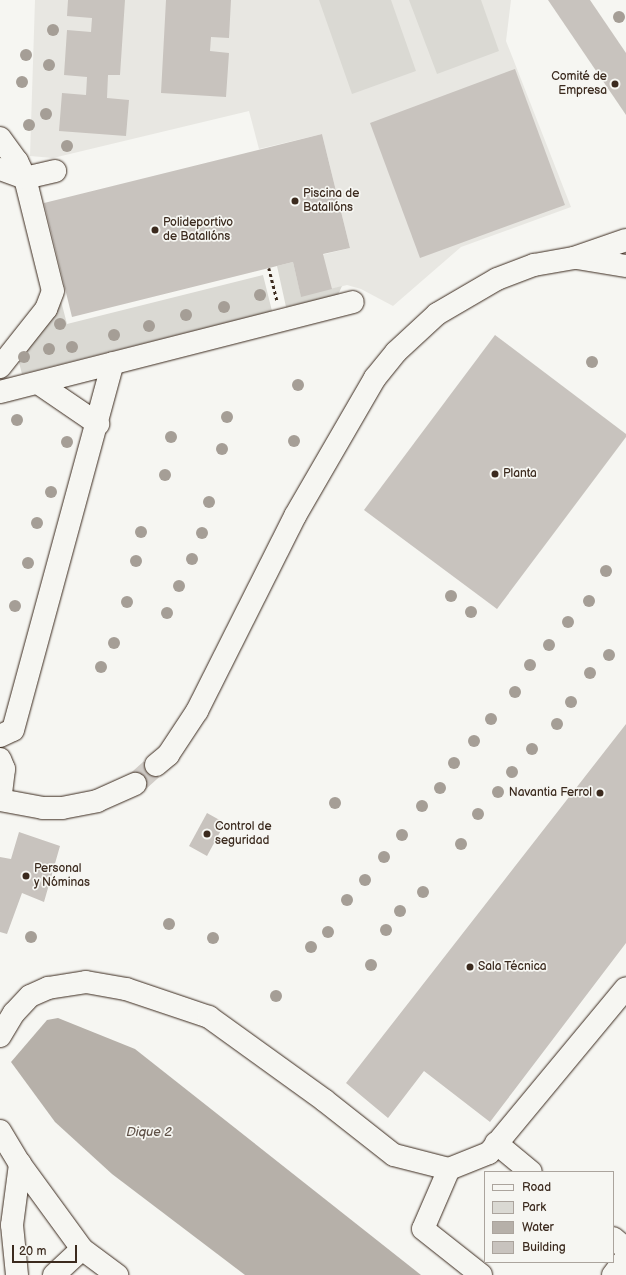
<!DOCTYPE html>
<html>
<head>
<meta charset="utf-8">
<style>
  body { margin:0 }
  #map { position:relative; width:626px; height:1275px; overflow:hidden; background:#f6f6f2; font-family:"Balsamiq Sans",sans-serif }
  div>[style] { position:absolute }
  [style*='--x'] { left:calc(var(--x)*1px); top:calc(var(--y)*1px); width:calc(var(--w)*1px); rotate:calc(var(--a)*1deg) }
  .built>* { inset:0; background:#e8e7e2 }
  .green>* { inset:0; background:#dad9d3 }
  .water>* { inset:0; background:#b6b0a9 }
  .building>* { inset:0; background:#c8c3be }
  .minor-tunnel>* { height:22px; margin-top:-11px; transform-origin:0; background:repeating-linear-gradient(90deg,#d1cdc8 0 22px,transparent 0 33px) }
  .path>* { height:2.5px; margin-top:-1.25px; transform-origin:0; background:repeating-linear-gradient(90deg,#3b2a1e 0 3px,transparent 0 6px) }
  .roads { filter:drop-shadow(0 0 1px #3b2a1e) drop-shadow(0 0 1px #3b2a1e) }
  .minor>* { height:22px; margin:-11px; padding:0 11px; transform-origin:11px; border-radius:11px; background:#f6f6f2 }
  .trees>* { width:12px; height:12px; margin:-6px; border-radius:50%; background:#a59e96 }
  .dots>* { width:11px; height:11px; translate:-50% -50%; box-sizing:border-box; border:2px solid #f6f6f2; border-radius:50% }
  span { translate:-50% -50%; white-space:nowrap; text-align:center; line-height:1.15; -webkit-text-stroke:3.5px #f6f6f2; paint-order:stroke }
  .poi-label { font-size:12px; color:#3b2a1e }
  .right { translate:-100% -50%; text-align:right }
  .left { translate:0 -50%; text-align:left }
  .water-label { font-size:13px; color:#605248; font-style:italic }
  .legend { position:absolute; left:484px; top:1171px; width:130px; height:92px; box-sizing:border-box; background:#f6f6f2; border:1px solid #aba49d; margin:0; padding:5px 7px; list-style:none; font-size:12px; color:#3b2a1e }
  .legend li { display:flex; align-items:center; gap:8px; height:20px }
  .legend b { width:20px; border:1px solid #aba49d }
  .scale { position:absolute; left:12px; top:1245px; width:65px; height:18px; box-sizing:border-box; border:2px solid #3b2a1e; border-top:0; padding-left:5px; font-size:12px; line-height:14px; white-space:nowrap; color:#3b2a1e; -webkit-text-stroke:3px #f6f6f2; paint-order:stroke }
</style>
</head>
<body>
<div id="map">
  <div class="built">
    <i style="clip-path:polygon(35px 0,511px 0,506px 41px,571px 207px,461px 247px,393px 306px,361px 289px,347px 285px,301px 297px,293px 262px,350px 248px,322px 134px,259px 149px,249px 111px,53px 158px,30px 156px)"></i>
  </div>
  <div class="green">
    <i style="clip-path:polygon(319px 0,391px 0,416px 71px,352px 94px)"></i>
    <i style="clip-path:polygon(409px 0,481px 0,499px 51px,437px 74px)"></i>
    <i style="clip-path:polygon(293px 262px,301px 296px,342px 286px,338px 295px,286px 307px,277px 266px)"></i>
    <i style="clip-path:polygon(263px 275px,272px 311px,22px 374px,16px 351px,61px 301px,67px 324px)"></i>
  </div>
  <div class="water">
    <i style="clip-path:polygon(58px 1018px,135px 1049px,421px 1275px,245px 1275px,112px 1174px,55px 1122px,11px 1062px,47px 1020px)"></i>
  </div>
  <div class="building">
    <i style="clip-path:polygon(68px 0,125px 0,120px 75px,108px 75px,107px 98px,129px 100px,126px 136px,59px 131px,62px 93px,86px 95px,87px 77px,64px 75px,67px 30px,91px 32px,92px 18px,67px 16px)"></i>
    <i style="clip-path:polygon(166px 0,231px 0,229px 38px,211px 37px,210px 51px,229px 53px,226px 97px,161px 93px)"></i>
    <i style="clip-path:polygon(548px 0,590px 0,626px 53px,626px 115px)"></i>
    <i style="clip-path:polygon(515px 69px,565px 205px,420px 258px,370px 123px)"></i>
    <i style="clip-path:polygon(322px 134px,350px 248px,323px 254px,332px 289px,301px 297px,293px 262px,72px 317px,44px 203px)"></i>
    <i style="clip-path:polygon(495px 335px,626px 434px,626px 437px,497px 609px,364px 510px)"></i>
    <i style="clip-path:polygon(626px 724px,626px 943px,490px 1122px,424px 1071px,388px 1118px,346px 1083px)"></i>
    <i style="clip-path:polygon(207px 813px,225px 823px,207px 856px,189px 846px)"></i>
    <i style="clip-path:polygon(19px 832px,60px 846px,44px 902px,22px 893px,7px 934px,0 932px,0 857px,11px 859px)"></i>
  </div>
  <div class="minor-tunnel">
    <i style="--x:135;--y:784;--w:28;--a:-42"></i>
  </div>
  <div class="path">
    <i style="--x:269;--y:268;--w:33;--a:76"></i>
  </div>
  <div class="roads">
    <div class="minor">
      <i style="--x:0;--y:138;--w:29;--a:54"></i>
      <i style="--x:17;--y:161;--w:19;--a:65"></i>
      <i style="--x:25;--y:178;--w:116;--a:76.1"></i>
      <i style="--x:53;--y:291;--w:19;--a:111"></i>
      <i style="--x:46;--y:309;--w:74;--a:128.4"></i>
      <i style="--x:0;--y:169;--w:27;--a:20"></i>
      <i style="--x:25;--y:178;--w:31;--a:-13"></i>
      <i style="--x:577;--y:258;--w:50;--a:9.3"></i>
      <i style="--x:38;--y:383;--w:73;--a:34.3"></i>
      <i style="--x:0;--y:392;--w:364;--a:-14.3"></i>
      <i style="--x:0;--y:736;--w:14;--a:-25"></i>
      <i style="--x:13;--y:730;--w:380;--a:-74.8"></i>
      <i style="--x:0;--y:759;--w:11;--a:68"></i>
      <i style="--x:4;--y:769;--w:31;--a:97"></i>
      <i style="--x:156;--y:765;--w:16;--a:-40"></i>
      <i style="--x:168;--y:755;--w:53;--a:-56.6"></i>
      <i style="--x:197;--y:711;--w:218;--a:-63.3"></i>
      <i style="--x:295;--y:516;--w:160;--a:-59.9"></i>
      <i style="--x:375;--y:378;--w:33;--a:-51"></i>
      <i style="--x:396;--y:352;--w:56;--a:-42.8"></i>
      <i style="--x:437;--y:314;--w:69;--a:-30.3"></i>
      <i style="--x:497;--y:279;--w:40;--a:-21"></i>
      <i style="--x:534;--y:265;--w:41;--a:-9.9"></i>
      <i style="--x:574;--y:258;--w:55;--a:-19.1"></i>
      <i style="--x:0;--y:800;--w:44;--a:10.5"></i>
      <i style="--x:43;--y:808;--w:19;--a:0"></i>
      <i style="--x:62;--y:808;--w:36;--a:-11"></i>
      <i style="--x:97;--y:801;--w:42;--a:-24.1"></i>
      <i style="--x:0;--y:1036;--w:27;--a:-59"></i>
      <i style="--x:14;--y:1013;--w:23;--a:-47"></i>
      <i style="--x:30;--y:996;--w:20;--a:-24"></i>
      <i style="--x:48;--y:988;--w:38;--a:-9"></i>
      <i style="--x:86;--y:982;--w:41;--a:9.9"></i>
      <i style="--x:126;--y:989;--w:88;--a:18.6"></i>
      <i style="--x:209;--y:1017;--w:142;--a:35.8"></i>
      <i style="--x:324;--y:1100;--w:89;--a:38.2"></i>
      <i style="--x:394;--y:1155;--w:57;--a:14.3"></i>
      <i style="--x:449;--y:1169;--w:43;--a:-21.8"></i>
      <i style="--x:489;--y:1153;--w:214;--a:-50.3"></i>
      <i style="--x:0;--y:1131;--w:39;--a:59"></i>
      <i style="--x:20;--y:1164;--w:105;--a:53.9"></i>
      <i style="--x:82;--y:1249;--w:44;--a:36.6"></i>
      <i style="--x:496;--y:1143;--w:45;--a:39.6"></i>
      <i style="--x:449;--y:1169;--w:65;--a:113.4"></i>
      <i style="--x:423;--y:1229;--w:74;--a:38.4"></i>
      <i style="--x:613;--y:1238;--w:17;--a:40"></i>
      <i style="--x:17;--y:1275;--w:50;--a:-95.7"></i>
      <i style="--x:12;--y:1225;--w:62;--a:-82.5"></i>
      <i style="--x:54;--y:1275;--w:38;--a:-43"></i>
      <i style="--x:613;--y:1275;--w:21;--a:-53"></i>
    </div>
  </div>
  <div class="trees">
    <i style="left:619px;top:17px"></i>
    <i style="left:53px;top:30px"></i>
    <i style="left:26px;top:55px"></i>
    <i style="left:49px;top:65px"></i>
    <i style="left:22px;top:82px"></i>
    <i style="left:46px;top:114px"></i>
    <i style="left:29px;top:125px"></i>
    <i style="left:67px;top:146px"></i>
    <i style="left:260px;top:295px"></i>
    <i style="left:224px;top:307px"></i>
    <i style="left:186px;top:315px"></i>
    <i style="left:60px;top:324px"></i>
    <i style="left:149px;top:326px"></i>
    <i style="left:114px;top:335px"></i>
    <i style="left:72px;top:347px"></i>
    <i style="left:49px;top:349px"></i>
    <i style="left:24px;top:357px"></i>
    <i style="left:592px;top:362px"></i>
    <i style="left:298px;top:385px"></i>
    <i style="left:227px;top:417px"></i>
    <i style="left:17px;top:420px"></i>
    <i style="left:171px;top:437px"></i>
    <i style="left:294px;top:441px"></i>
    <i style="left:67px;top:442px"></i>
    <i style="left:222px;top:449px"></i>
    <i style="left:165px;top:475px"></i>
    <i style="left:51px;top:492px"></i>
    <i style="left:209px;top:502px"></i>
    <i style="left:37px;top:523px"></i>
    <i style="left:141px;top:532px"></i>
    <i style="left:202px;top:533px"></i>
    <i style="left:192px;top:559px"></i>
    <i style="left:136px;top:561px"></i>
    <i style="left:28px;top:563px"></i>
    <i style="left:606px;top:571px"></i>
    <i style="left:179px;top:586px"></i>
    <i style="left:451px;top:596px"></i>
    <i style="left:589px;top:601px"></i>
    <i style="left:127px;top:602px"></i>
    <i style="left:15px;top:606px"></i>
    <i style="left:471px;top:612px"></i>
    <i style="left:167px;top:613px"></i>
    <i style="left:568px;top:622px"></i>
    <i style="left:114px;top:643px"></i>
    <i style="left:549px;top:645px"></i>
    <i style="left:609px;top:655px"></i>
    <i style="left:530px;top:665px"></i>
    <i style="left:101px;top:667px"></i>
    <i style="left:590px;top:673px"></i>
    <i style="left:515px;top:692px"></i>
    <i style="left:571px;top:702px"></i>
    <i style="left:491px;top:719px"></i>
    <i style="left:557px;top:724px"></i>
    <i style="left:474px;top:741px"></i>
    <i style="left:532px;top:749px"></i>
    <i style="left:454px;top:763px"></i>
    <i style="left:512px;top:772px"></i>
    <i style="left:440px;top:788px"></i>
    <i style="left:498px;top:792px"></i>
    <i style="left:335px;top:803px"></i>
    <i style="left:422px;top:806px"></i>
    <i style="left:478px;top:814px"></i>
    <i style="left:402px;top:835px"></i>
    <i style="left:461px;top:844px"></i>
    <i style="left:384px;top:857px"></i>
    <i style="left:365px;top:880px"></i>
    <i style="left:423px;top:892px"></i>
    <i style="left:347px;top:900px"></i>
    <i style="left:400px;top:911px"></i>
    <i style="left:169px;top:924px"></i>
    <i style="left:386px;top:930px"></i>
    <i style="left:328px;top:932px"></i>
    <i style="left:31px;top:937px"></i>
    <i style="left:213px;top:938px"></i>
    <i style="left:311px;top:947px"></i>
    <i style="left:371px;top:965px"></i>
    <i style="left:276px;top:996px"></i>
  </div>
  <div class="dots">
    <i style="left:615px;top:84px;background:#3b2a1e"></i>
    <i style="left:295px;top:201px;background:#3b2a1e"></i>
    <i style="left:155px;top:230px;background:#3b2a1e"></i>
    <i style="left:495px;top:474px;background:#3b2a1e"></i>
    <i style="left:600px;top:793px;background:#3b2a1e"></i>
    <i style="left:207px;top:834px;background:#3b2a1e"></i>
    <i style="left:26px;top:876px;background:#3b2a1e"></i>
    <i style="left:470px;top:967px;background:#3b2a1e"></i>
  </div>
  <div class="poi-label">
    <span class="right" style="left:607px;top:84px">Comité de<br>Empresa</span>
    <span class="left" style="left:303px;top:201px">Piscina de<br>Batallóns</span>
    <span class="left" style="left:163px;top:230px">Polideportivo<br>de Batallóns</span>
    <span class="left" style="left:503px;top:474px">Planta</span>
    <span class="right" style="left:592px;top:793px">Navantia Ferrol</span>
    <span class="left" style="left:215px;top:834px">Control de<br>seguridad</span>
    <span class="left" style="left:34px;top:876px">Personal<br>y Nóminas</span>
    <span class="left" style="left:478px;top:967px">Sala Técnica</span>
  </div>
  <div class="water-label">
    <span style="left:149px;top:1132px">Dique 2</span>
  </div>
  <ul class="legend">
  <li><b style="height:5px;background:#f6f6f2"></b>Road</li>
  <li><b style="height:11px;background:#dad9d3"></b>Park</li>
  <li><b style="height:11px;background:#b6b0a9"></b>Water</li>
  <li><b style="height:11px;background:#c8c3be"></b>Building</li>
  </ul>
  <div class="scale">20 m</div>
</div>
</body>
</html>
